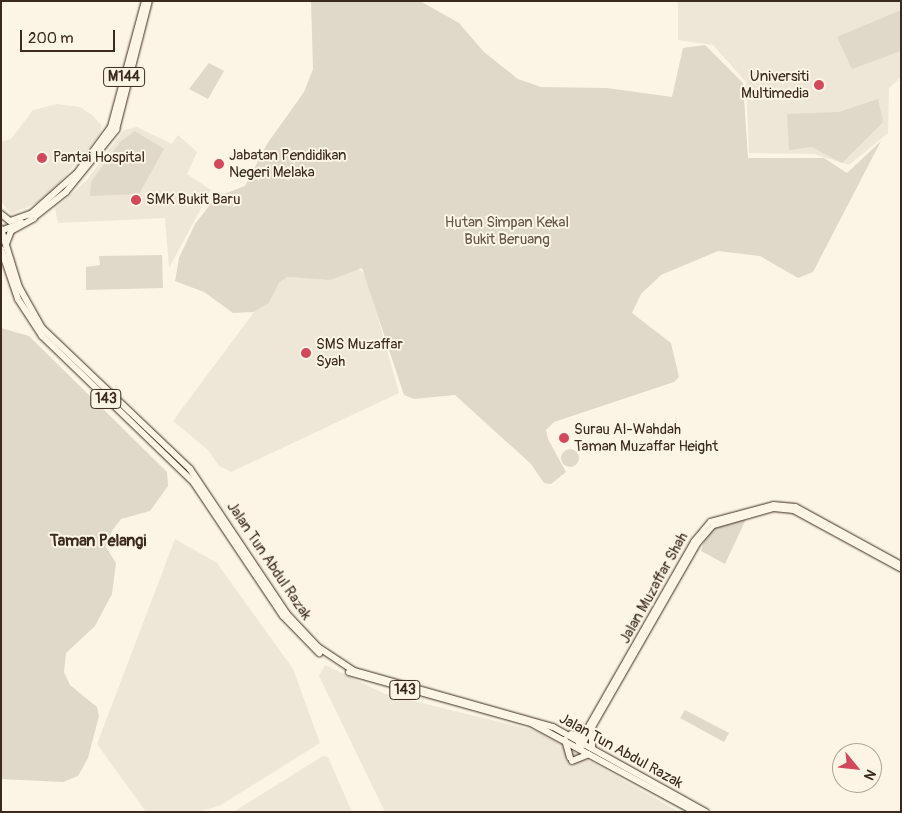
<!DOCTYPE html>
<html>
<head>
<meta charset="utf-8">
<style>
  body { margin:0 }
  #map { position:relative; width:902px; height:813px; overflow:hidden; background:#fcf5e5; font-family:Pangolin,sans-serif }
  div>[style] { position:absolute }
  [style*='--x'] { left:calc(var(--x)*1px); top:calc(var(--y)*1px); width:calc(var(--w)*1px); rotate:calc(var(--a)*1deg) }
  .built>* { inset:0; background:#eee6d6 }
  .green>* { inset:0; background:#e0d8c8 }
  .round { border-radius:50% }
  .roads { filter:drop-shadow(0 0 1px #3b2a1e) drop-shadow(0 0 1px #3b2a1e) }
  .secondary>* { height:5px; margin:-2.5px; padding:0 2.5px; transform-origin:2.5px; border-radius:2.5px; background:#fcf5e5 }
  .primary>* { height:5.5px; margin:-2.75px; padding:0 2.75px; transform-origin:2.75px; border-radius:2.75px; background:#fcf5e5 }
  .highway>* { height:6px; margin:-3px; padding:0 3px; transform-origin:3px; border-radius:3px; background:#fcf5e5 }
  .dots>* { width:14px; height:14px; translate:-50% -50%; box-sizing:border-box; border:2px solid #fcf5e5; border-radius:50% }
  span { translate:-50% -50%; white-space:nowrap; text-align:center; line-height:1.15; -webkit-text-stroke:4px #fcf5e5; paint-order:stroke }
  .shield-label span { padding:1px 4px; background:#fcf5e5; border:1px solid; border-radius:4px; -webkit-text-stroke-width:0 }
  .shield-label { font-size:14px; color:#3b2a1e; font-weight:700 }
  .poi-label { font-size:15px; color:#3b2a1e }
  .right { translate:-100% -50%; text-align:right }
  .left { translate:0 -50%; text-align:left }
  .park-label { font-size:15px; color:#645648 }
  .street-label { font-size:15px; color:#3b2a1e }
  .neighbourhood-label { font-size:16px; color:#3b2a1e; font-weight:700 }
  .frame { position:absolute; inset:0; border:2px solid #3b2a1e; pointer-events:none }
  .north { position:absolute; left:832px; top:743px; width:50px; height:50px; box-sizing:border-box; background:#fcf5e5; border:1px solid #afa495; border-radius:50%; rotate:118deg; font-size:14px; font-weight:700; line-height:20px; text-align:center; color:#3b2a1e }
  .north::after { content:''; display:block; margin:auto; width:18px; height:22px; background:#d1495b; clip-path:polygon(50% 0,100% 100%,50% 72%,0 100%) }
  .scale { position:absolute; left:20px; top:30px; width:95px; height:22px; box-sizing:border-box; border:2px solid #3b2a1e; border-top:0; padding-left:6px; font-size:15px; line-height:18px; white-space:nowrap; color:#3b2a1e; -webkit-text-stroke:4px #fcf5e5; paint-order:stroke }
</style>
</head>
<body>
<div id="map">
  <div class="built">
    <i style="clip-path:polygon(678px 1px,901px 1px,901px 77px,889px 88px,888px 133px,849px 165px,814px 154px,749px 153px,746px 82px,713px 45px,678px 40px)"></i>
    <i style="clip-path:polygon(57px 104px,80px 107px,92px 115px,102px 126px,99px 135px,46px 199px,11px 214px,1px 201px,1px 142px,11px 139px,33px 110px)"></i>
    <i style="clip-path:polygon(137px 127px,172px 144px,178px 135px,197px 152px,187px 174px,211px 190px,169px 268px,165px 218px,58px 223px,55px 209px,86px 181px,124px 130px)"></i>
    <i style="clip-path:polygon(356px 267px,366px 275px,399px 393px,231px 472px,219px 466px,208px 450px,173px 421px,254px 312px,269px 303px,279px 283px,287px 277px,329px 280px)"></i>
    <i style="clip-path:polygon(175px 539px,217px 563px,293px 669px,320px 743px,221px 805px,198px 812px,146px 812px,97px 744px)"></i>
    <i style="clip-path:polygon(325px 665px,385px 694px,537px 731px,679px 812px,385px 812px,319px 676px)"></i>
    <i style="clip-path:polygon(323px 756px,328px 757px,352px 812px,233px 812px)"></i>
  </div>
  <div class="green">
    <i style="clip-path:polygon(311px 1px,420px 1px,459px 23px,484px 52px,518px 79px,541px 87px,607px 88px,672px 97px,683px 48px,705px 45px,743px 83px,748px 158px,824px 158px,847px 173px,881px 141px,813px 272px,798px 278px,760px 256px,718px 251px,661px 275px,641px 294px,632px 313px,671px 343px,679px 377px,674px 382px,554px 422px,546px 430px,548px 439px,566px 472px,551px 484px,544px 483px,531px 464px,455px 395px,414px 399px,404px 395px,362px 268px,330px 280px,287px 277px,279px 283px,269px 303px,254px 312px,233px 313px,204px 292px,175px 281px,179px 258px,195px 224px,216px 197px,245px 186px,267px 144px,304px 92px,313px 69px)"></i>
    <i style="clip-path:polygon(901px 10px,901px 51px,852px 69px,837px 37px)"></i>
    <i style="clip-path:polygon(209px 63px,224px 71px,208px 99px,189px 89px)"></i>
    <i style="clip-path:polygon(878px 99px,883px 122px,842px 163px,812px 147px,789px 150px,787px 114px,839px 112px)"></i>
    <i style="clip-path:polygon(135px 131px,164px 149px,139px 194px,90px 196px,91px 182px,120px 142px)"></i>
    <i style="clip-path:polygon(162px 255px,163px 288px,86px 290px,86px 267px,100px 265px,99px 256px)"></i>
    <i style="clip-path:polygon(1px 328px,29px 336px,167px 472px,168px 486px,150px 511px,121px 519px,112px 531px,106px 547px,116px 563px,112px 594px,95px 626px,66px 653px,64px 672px,70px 685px,97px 707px,99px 716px,88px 758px,78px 776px,63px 782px,1px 779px)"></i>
    <i class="round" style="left:561px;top:449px;width:18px;height:18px"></i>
    <i style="clip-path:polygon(747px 517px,725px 564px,701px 551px,706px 535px,716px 527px)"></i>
    <i style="clip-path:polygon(685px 710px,729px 733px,724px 742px,680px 718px)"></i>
  </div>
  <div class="roads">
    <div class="secondary">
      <i style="--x:578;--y:743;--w:232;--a:-60.3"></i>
      <i style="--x:693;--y:541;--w:26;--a:-50"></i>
      <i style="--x:710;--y:521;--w:65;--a:-15.1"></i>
      <i style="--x:773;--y:504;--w:22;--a:5"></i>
      <i style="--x:795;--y:506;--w:121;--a:28.7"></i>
      <i style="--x:581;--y:746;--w:235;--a:-60.2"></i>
      <i style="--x:698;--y:542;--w:23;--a:-49"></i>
      <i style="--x:713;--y:525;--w:62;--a:-15.8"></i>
      <i style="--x:773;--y:508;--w:20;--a:6"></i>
      <i style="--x:793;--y:510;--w:123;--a:28.6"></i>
    </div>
    <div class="primary">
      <i style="--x:31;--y:214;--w:63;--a:-41.8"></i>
      <i style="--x:78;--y:172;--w:56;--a:-53.7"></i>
      <i style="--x:111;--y:127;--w:131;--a:-74.9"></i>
      <i style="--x:32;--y:219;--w:43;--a:-38.5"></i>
      <i style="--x:66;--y:192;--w:80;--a:-51.1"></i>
      <i style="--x:116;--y:130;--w:133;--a:-75.7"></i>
      <i style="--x:1;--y:231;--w:22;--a:-22"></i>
    </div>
    <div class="highway">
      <i style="--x:1;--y:214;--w:11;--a:38"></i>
      <i style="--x:10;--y:221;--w:24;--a:-19"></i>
      <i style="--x:1;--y:229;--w:61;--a:72.8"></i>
      <i style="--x:19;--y:287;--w:47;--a:60.7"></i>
      <i style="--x:42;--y:328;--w:204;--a:43.6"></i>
      <i style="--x:190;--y:469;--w:174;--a:56.2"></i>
      <i style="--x:287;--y:614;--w:45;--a:46.8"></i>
      <i style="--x:318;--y:647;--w:43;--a:33.7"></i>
      <i style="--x:354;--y:671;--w:207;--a:15.7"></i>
      <i style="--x:553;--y:727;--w:175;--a:29.1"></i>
      <i style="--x:6;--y:244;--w:14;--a:-69"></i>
      <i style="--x:11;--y:231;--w:26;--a:-29"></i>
      <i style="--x:1;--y:249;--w:53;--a:71.2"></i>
      <i style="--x:18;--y:299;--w:44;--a:57"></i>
      <i style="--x:42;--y:336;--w:211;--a:44"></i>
      <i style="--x:194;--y:483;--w:160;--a:56.2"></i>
      <i style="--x:283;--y:616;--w:52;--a:45.8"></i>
      <i style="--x:349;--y:672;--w:189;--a:15.7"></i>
      <i style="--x:531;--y:723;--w:187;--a:28.5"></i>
      <i style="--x:592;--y:730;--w:18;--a:90"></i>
      <i style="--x:571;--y:734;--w:8;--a:7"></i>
      <i style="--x:579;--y:735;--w:13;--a:-39"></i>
      <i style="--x:565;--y:740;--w:18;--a:74"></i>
      <i style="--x:572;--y:761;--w:18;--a:-22"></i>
    </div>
  </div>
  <div class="dots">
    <i style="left:819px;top:85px;background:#d1495b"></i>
    <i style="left:42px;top:158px;background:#d1495b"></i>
    <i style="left:219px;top:164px;background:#d1495b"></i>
    <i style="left:136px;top:200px;background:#d1495b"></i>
    <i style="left:306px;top:353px;background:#d1495b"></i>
    <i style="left:564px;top:438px;background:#d1495b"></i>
  </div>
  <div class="shield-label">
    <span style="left:124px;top:77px">M144</span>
    <span style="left:106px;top:399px">143</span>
    <span style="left:405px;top:690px">143</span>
  </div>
  <div class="poi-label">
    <span class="right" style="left:809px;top:85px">Universiti<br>Multimedia</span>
    <span class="left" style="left:229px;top:164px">Jabatan Pendidikan<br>Negeri Melaka</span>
    <span class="left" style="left:53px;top:158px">Pantai Hospital</span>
    <span class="left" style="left:146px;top:200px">SMK Bukit Baru</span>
    <span class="left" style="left:316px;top:353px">SMS Muzaffar<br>Syah</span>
    <span class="left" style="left:574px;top:438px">Surau Al-Wahdah<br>Taman Muzaffar Height</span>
  </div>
  <div class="park-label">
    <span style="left:507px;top:231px">Hutan Simpan Kekal<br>Bukit Beruang</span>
  </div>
  <div class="street-label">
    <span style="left:269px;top:561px;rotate:56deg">Jalan Tun Abdul Razak</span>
    <span style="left:654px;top:588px;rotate:-61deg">Jalan Muzaffar Shah</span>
    <span style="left:621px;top:751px;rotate:29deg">Jalan Tun Abdul Razak</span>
  </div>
  <div class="neighbourhood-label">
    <span style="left:98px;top:541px">Taman Pelangi</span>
  </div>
  <div class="frame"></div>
  <div class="north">N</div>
  <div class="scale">200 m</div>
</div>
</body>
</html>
